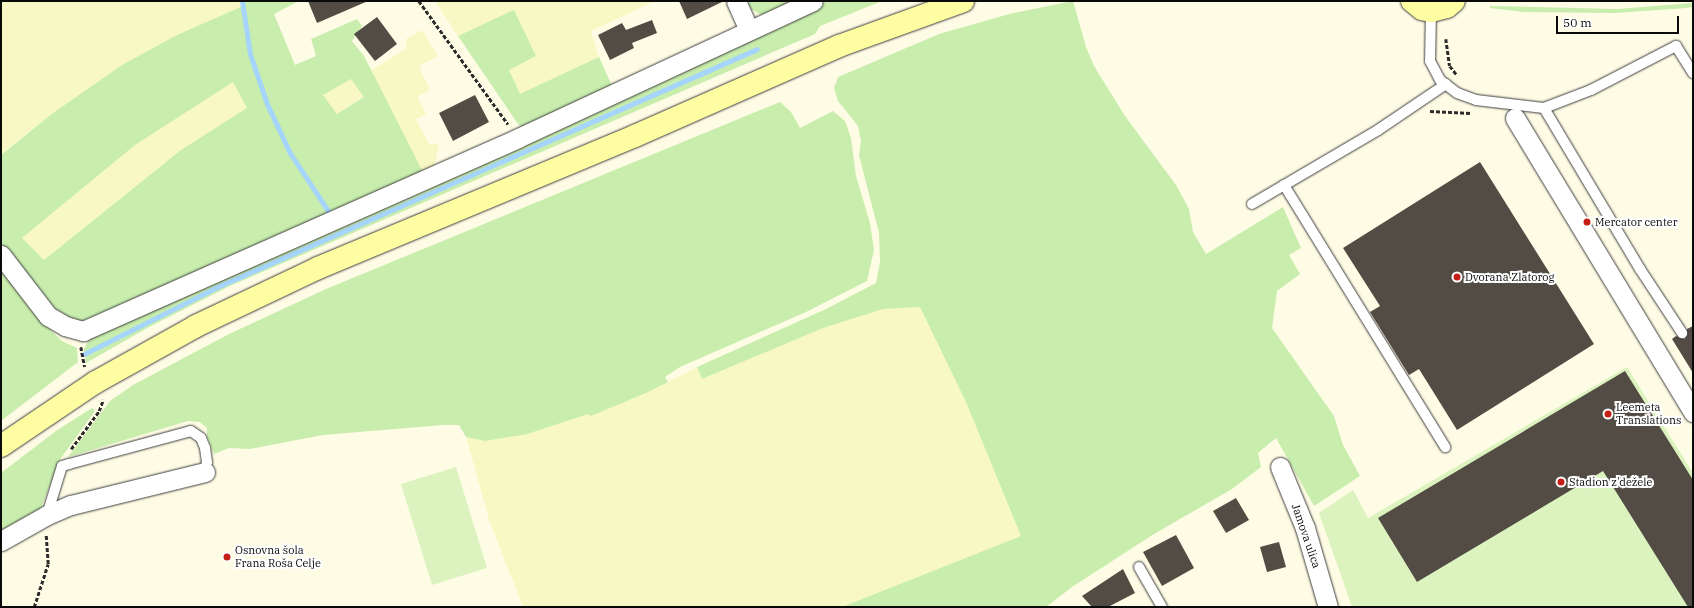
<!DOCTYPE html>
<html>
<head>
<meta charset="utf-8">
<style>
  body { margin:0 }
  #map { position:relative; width:1694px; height:608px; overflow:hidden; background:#fffce6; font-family:"IBM Plex Serif",serif }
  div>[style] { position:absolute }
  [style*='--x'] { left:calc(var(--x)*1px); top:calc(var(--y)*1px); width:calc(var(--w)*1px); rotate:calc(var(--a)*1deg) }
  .farmland>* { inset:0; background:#f7f8c4 }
  .green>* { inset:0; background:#c8edad }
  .pitch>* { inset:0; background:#dcf3bf }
  .stream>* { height:5px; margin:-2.5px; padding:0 2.5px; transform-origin:2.5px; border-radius:2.5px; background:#a5d4fc }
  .building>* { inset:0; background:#534c45 }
  .path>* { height:2.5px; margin-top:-1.25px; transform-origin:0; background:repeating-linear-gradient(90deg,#2c2c2c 0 4px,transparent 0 6px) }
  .roads { filter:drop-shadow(0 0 1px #3d3d3d) drop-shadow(0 0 1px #3d3d3d) }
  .lane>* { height:10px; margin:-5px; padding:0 5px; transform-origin:5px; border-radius:5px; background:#fff }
  .street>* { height:19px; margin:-9.5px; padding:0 9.5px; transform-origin:9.5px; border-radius:9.5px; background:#fff }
  .secondary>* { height:22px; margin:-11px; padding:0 11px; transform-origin:11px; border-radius:11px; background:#fffda1 }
  .dots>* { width:11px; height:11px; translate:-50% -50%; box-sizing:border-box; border:2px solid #fff; border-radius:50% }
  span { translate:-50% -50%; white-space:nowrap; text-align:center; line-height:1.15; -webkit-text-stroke:4px #fff; paint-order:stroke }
  .poi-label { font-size:11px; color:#0a0a0a }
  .left { translate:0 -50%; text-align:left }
  .street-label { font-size:11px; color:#0a0a0a }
  .frame { position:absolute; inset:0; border:2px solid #0a0a0a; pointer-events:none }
  .scale { position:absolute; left:1556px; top:16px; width:123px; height:18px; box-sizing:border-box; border:2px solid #0a0a0a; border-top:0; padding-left:5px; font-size:12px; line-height:14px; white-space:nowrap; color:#0a0a0a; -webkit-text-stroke:3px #fff; paint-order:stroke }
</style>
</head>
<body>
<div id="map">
  <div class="farmland">
    <i style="clip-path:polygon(1px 1px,242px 1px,243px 6px,177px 35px,122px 65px,53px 113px,1px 154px)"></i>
    <i style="clip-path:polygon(435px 1px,655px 1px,591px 31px,599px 57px,520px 95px,509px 70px,536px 56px,514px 10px,458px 36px)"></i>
    <i style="clip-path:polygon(422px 30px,438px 56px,419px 66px,430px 90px,417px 97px,426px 114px,416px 119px,429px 144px,439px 144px,434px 168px,423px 172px,370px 71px,406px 49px,406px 39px)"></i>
    <i style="clip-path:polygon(351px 79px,364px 96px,337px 114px,323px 95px)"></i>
    <i style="clip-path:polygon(233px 81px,247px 108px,181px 150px,44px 260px,22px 238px,135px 145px)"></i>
    <i style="clip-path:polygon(920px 307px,966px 402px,1021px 536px,842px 607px,523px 607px,490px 523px,466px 437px,485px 441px,527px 434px,648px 392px,697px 367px,702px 379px,823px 328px,883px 309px)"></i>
  </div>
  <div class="green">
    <i style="clip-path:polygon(evenodd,242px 1px,299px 1px,274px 14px,295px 65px,316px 56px,311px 39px,357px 19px,362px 26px,352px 41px,364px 56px,423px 172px,96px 320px,75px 321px,55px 314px,1px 248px,1px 155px,53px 113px,122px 65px,177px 35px,243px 6px,242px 1px,351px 79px,364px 97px,337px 114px,323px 95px,351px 79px,242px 1px,233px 82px,247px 108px,181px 150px,44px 260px,22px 238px,135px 145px,233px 82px)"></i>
    <i style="clip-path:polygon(744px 1px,798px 1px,765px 17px,749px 8px)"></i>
    <i style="clip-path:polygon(829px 1px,882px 1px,820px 26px,815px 34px,232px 285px,149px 327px,86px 363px,84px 349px,88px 341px,101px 332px,378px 204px,680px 74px,784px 21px)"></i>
    <i style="clip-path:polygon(1073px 1px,1086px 47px,1094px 66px,1125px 116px,1176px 185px,1189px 209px,1193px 232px,1206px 254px,1283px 207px,1301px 248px,1289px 255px,1300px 274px,1277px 291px,1272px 328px,1334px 416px,1343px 445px,1360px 476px,1314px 506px,1276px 438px,1258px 453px,1261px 467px,1232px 489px,1154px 534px,1072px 587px,1046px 607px,842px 607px,1021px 536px,966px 402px,920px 307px,883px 309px,823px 328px,702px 379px,697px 367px,826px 309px,876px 283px,880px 262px,879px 233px,859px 155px,861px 141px,858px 126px,838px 101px,834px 88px,838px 77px,939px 34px,1013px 13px)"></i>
    <i style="clip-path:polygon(1693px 3px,1693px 7px,1687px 8px,1615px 13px,1524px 12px,1490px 8px,1490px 6px,1617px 9px)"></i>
    <i style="clip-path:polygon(514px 10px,536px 56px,509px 70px,520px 94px,599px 57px,614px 90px,525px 130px,518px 124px,458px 36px)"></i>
    <i style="clip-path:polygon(780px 102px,791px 112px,800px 128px,833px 111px,845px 121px,851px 138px,856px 176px,870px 223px,874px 250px,867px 281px,806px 312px,680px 367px,665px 377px,668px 382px,648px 392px,591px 416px,588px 414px,527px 434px,485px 441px,466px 437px,459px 425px,443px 425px,323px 435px,250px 449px,229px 448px,214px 454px,207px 436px,207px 428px,200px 422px,188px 421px,68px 457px,110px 401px,133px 385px,229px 334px,326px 289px)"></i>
    <i style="clip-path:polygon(1px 269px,36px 316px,62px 341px,77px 348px,78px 362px,1px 421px)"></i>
    <i style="clip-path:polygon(92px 408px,95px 411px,61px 458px,40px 510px,1px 533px,1px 473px,56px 431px)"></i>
  </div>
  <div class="pitch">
    <i style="clip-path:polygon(1627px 367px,1693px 473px,1693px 607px,1352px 607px,1319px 513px,1353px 490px,1368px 518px)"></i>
    <i style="clip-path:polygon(456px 467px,487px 568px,432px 585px,401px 484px)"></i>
  </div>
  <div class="stream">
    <i style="--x:242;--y:1;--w:54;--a:81.4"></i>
    <i style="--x:250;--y:54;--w:53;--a:71.2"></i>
    <i style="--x:267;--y:104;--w:54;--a:64.9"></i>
    <i style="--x:290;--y:153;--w:77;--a:56.7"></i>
    <i style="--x:84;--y:354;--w:147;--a:-26.7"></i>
    <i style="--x:215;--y:288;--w:592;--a:-23.8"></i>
  </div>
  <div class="building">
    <i style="clip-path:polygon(308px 1px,368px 1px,317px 23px)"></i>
    <i style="clip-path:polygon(679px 1px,724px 1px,687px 19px)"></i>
    <i style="clip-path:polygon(377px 17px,397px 44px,375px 61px,354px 34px)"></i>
    <i style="clip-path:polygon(652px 20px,657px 33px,632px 43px,634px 48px,610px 60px,598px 35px,622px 23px,626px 30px)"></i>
    <i style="clip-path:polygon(475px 95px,489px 122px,453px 141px,439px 113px)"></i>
    <i style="clip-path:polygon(1480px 162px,1594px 344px,1457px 430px,1419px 369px,1409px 375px,1370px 312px,1380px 306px,1343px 248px)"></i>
    <i style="clip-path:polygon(1693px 326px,1693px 373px,1672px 339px,1676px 336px,1685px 339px,1687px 329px)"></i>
    <i style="clip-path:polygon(1625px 371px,1693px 480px,1693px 607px,1688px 607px,1603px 471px,1417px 582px,1378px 518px)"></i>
    <i style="clip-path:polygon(1236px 498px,1249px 520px,1226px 533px,1213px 511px)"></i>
    <i style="clip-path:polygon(1176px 535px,1194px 568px,1162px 586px,1143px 552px)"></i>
    <i style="clip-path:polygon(1279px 542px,1286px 567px,1267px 572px,1260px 547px)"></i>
    <i style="clip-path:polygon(1123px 569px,1135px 593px,1108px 607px,1092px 607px,1082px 596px)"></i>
  </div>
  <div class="path">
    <i style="--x:419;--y:1;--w:152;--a:54.1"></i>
    <i style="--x:1446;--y:39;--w:27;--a:82"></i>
    <i style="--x:1450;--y:66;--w:11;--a:52"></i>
    <i style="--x:1430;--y:111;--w:41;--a:2.8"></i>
    <i style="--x:81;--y:347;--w:20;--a:79"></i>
    <i style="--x:71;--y:449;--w:47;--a:-53.6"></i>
    <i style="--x:99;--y:411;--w:12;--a:-70"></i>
    <i style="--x:34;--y:607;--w:45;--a:-72"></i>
    <i style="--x:48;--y:564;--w:29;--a:-94"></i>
  </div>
  <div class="roads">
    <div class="lane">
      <i style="--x:1431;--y:11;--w:50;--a:91.1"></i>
      <i style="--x:1430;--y:61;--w:21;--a:62"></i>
      <i style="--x:1440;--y:80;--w:21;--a:37"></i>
      <i style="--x:1457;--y:93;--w:20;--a:20"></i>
      <i style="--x:1476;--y:100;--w:68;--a:6.7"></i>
      <i style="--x:1544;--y:108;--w:50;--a:-21"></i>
      <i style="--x:1591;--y:90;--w:96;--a:-27.4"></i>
      <i style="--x:1676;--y:46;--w:32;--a:58"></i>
      <i style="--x:1544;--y:108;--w:187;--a:59.2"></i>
      <i style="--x:1640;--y:269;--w:77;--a:56.7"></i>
      <i style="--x:1284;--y:185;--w:308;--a:58.4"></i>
      <i style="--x:1252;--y:204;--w:146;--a:-30.4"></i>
      <i style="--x:1378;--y:130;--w:82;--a:-34.1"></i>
      <i style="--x:47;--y:515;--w:51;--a:-73"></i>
      <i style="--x:62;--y:466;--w:7;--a:-16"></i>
      <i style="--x:69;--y:464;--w:126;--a:-15.1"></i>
      <i style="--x:191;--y:431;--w:12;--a:35"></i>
      <i style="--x:201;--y:438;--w:11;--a:68"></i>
      <i style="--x:205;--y:448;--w:14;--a:82"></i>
      <i style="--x:207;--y:462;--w:10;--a:101"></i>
      <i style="--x:1139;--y:567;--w:46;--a:60.1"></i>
    </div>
    <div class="street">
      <i style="--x:736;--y:1;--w:32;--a:66"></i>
      <i style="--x:1515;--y:118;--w:344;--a:58.8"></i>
      <i style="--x:1;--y:255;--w:77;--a:52.4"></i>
      <i style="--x:48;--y:316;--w:20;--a:30"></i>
      <i style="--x:65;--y:326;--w:19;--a:16"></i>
      <i style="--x:83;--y:331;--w:476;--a:-23.9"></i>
      <i style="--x:518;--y:138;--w:325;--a:-24.9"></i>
      <i style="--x:1280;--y:467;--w:66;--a:67.7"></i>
      <i style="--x:1305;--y:528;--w:82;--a:73.8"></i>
      <i style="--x:1;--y:541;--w:53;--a:-29.5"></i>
      <i style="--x:47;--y:515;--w:26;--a:-23"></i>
      <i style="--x:71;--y:505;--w:138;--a:-13.8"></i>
    </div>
    <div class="secondary">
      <i style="--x:1412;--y:1;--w:13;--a:39"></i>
      <i style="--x:1422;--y:9;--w:9;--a:13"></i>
      <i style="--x:1431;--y:11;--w:16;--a:-14"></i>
      <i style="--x:1447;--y:7;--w:9;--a:-41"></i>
      <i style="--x:1;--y:446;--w:115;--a:-34"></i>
      <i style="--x:96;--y:382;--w:115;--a:-29.2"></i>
      <i style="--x:196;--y:326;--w:135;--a:-25.4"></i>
      <i style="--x:318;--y:268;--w:343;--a:-22.6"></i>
      <i style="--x:635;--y:136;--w:223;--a:-23.8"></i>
      <i style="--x:839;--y:46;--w:132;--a:-19.9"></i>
    </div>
  </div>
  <div class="dots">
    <i style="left:1587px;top:222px;background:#c51e16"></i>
    <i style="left:1457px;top:277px;background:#c51e16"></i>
    <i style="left:1608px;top:414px;background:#c51e16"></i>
    <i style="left:1561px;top:482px;background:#c51e16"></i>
    <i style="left:227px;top:557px;background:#c51e16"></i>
  </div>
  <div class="poi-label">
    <span class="left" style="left:1595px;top:222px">Mercator center</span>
    <span class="left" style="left:1465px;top:277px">Dvorana Zlatorog</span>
    <span class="left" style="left:1616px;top:414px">Leemeta<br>Translations</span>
    <span class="left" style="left:1569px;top:482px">Stadion z'dežele</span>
    <span class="left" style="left:235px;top:557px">Osnovna šola<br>Frana Roša Celje</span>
  </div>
  <div class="street-label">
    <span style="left:1306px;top:536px;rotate:71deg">Jamova ulica</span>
  </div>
  <div class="frame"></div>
  <div class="scale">50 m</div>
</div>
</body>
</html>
